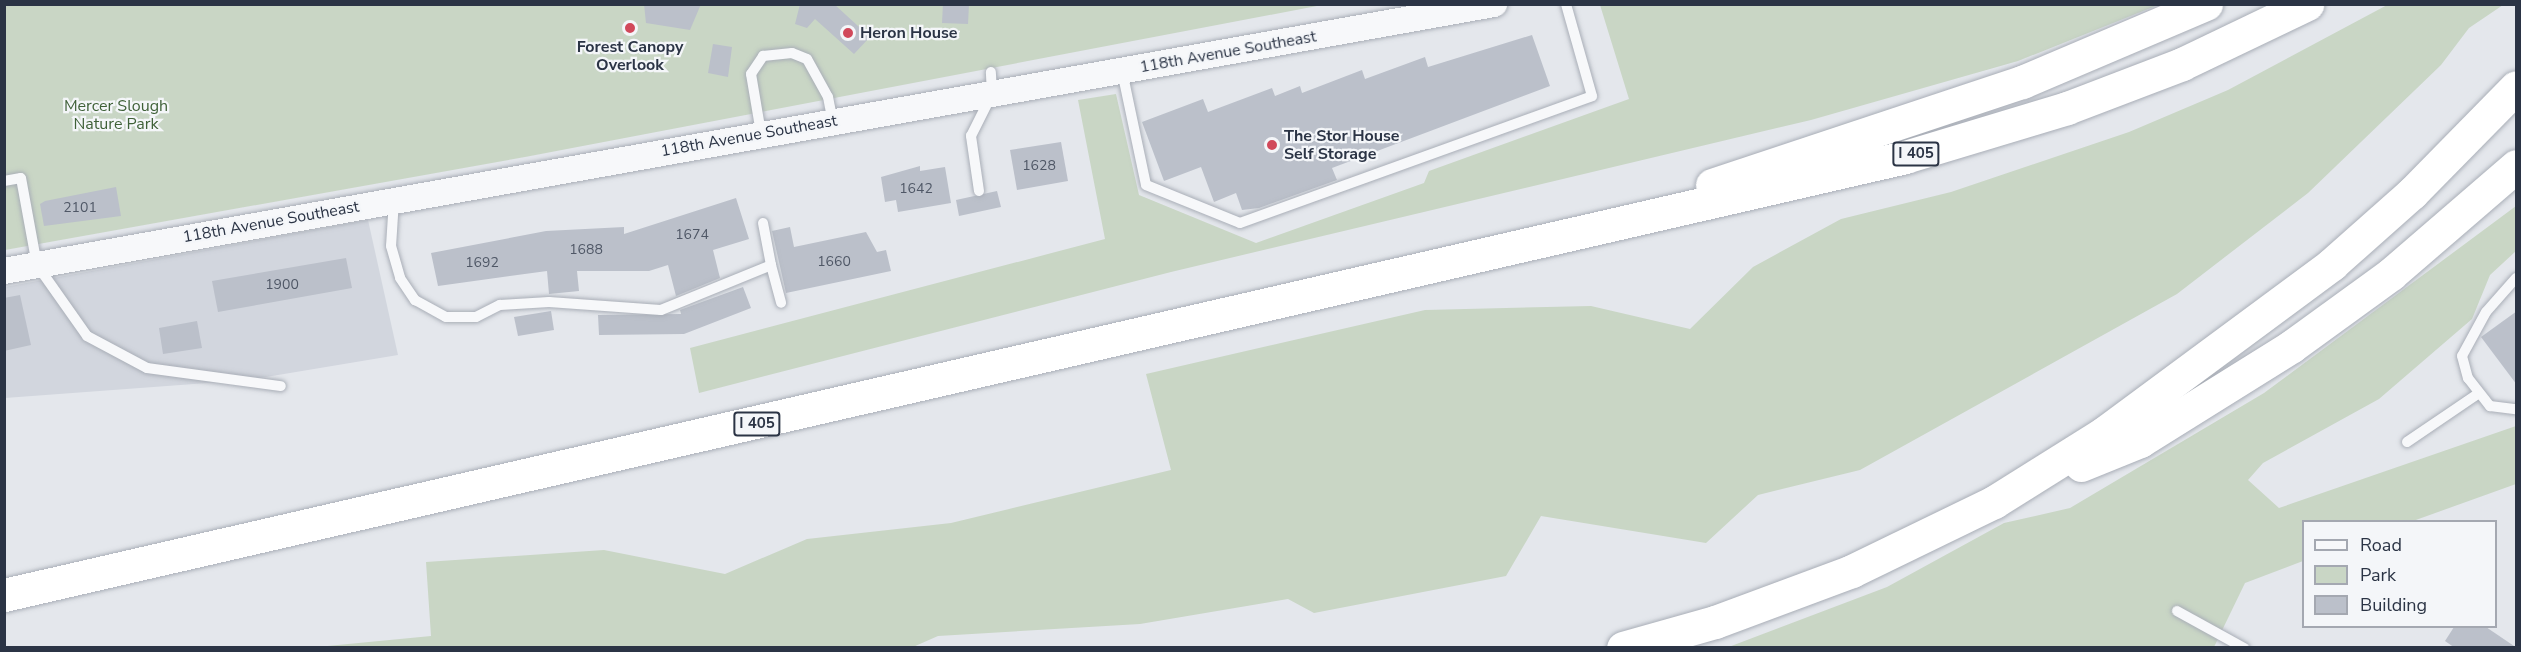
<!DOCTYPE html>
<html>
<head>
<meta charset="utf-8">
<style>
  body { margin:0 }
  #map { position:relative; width:2521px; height:652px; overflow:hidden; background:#e4e7ec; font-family:"Nunito Sans",sans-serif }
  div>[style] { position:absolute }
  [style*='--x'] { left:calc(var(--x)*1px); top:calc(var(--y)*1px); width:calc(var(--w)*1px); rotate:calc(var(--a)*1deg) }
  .built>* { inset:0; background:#d2d6de }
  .green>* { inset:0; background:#c9d6c5 }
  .building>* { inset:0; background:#bbc0ca }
  .roads { filter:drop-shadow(0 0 2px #a9aeb7) drop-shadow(0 0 2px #a9aeb7) }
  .service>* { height:10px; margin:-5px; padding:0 5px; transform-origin:5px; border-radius:5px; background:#f7f8fa }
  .tertiary>* { height:26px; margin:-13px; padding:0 13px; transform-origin:13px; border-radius:13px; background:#f7f8fa }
  .motorway>* { height:33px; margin:-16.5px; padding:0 16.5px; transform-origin:16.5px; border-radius:16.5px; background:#fff }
  .dots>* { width:16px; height:16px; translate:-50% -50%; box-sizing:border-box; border:3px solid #f4f6f9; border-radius:50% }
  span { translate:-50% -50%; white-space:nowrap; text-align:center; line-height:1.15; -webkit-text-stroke:4.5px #f4f6f9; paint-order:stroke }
  .number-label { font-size:14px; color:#4f5766 }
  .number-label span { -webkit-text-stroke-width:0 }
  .shield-label span { padding:2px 4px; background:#f4f6f9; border:2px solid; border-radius:4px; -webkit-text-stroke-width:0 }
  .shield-label { font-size:15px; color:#2b3445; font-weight:700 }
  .poi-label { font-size:16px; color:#2b3445; font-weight:700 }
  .left { translate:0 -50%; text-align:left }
  .street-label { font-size:16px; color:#2b3445 }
  .park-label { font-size:16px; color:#3f6138 }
  .frame { position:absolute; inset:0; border:6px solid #2b3445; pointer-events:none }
  .legend { position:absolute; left:2302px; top:520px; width:195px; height:108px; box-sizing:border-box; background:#f4f6f9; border:2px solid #a4a8b1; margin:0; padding:8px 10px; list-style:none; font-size:18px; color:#2b3445 }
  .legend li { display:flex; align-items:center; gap:12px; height:30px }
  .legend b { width:30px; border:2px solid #a4a8b1 }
</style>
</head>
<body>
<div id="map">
  <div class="built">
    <i style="clip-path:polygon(368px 220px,398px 355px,248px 380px,5px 398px,5px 287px)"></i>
  </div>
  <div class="green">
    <i style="clip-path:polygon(2389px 4px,2503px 5px,2469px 28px,2441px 65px,2308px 193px,2177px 294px,1860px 470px,1758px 495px,1706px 543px,1541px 516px,1506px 576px,1314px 613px,1288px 599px,1140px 624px,938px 636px,913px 647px,317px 647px,431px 636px,426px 562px,604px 550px,725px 574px,807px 539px,951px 523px,1171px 470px,1146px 374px,1425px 310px,1591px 306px,1690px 329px,1753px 267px,1841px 219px,1951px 192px,2129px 132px,2228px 90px)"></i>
    <i style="clip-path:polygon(5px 5px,1322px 5px,525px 157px,5px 250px)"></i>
    <i style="clip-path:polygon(1600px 5px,2158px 5px,2018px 61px,1811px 120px,1171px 272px,699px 393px,690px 348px,1105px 239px,1078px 100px,1116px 94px,1139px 195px,1256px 243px,1424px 183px,1429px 171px,1629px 99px)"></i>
    <i style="clip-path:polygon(2516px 206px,2516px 251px,2490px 275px,2472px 319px,2379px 399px,2263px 463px,2248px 480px,2279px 508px,2516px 426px,2516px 484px,2413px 521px,2304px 522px,2303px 561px,2245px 583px,2214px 647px,1726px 648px,1887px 587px,2004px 523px,2070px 508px,2264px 393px)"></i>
  </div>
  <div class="building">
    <i style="clip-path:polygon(644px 4px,701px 4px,690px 30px,646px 23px)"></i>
    <i style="clip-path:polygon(800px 4px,834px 4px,870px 37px,854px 54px,815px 19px,807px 28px,795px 24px)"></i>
    <i style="clip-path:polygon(943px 4px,969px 4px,968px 24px,942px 23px)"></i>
    <i style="clip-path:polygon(1532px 35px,1550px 86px,1332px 168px,1337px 180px,1259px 208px,1242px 210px,1236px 193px,1214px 202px,1201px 167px,1164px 181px,1142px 122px,1203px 99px,1208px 112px,1272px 88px,1275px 96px,1300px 86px,1302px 93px,1362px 70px,1365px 79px,1425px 57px,1428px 67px)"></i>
    <i style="clip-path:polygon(713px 44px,732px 47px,728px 77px,708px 73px)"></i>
    <i style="clip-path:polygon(1061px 142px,1068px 181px,1017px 190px,1010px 150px)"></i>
    <i style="clip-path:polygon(920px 166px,920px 171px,945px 167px,951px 203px,898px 212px,896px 200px,885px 202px,881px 177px)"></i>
    <i style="clip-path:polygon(116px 187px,121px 216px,44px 226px,40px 204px,45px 201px)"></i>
    <i style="clip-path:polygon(997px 191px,1001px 207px,959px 216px,956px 200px)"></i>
    <i style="clip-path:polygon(736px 198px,749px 239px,713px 250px,720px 278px,676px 296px,668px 265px,649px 271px,577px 271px,579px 291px,549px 294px,547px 271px,438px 286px,431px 253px,546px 231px,624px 227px,624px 234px)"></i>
    <i style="clip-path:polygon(790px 227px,794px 247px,866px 232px,877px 252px,886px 250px,891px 271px,786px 293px,772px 231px)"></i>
    <i style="clip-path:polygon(346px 258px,352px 288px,218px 312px,212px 281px)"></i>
    <i style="clip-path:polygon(743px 287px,751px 308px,684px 334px,599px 335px,598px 315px,681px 314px,680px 310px)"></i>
    <i style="clip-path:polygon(20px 295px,31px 345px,4px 351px,4px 298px)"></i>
    <i style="clip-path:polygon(551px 311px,554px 330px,518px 336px,514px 317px)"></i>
    <i style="clip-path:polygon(2517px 311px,2517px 385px,2481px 337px)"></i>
    <i style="clip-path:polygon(197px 321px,202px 348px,163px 354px,159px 328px)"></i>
    <i style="clip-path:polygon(2454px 627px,2486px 627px,2517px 648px,2455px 648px,2445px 641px)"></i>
  </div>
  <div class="roads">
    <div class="service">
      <i style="--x:1122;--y:71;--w:116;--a:78.1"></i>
      <i style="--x:1146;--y:185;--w:101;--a:22"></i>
      <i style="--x:1240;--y:223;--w:374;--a:-19.8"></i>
      <i style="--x:1592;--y:96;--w:96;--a:-105.8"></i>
      <i style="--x:761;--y:133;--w:60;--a:-99.6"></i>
      <i style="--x:751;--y:74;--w:22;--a:-56"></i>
      <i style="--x:763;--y:56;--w:29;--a:-6"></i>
      <i style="--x:792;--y:53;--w:16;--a:22"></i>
      <i style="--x:807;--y:59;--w:43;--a:61.1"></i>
      <i style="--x:828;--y:97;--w:25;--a:79"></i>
      <i style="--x:4;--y:181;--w:17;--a:-10"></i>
      <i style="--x:21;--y:178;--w:88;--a:79.6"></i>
      <i style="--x:37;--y:265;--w:87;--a:54.8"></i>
      <i style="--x:87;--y:336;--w:68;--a:28.1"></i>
      <i style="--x:147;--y:368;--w:135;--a:7.7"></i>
      <i style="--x:979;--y:191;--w:56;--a:-98.3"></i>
      <i style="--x:971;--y:136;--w:47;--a:-63.4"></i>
      <i style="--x:992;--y:94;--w:22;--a:-93"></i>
      <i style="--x:394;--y:200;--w:46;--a:93.7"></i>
      <i style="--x:391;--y:246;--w:33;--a:74"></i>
      <i style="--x:400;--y:278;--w:27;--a:56"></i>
      <i style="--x:415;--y:300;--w:35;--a:29"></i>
      <i style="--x:446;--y:317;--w:30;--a:0"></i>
      <i style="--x:476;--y:317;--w:27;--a:-27"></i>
      <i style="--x:500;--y:305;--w:49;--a:-3.5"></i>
      <i style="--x:549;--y:302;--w:112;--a:4.1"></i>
      <i style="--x:661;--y:310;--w:119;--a:-22.2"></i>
      <i style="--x:771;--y:265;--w:39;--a:75"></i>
      <i style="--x:763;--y:223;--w:43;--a:79.2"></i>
      <i style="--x:2516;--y:278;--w:45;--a:131.4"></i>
      <i style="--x:2486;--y:312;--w:50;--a:118.6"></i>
      <i style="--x:2462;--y:356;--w:23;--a:75"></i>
      <i style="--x:2468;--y:378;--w:36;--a:52"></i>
      <i style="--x:2490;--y:406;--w:26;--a:7"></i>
      <i style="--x:2407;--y:442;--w:87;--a:-34.2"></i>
      <i style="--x:2177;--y:611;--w:77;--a:28.9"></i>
    </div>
    <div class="tertiary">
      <i style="--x:4;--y:271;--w:1514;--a:-10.16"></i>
    </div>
    <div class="motorway">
      <i style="--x:1712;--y:185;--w:327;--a:-18.4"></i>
      <i style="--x:2022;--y:82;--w:200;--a:-23"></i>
      <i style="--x:2081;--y:465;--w:64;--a:-22.1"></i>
      <i style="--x:2140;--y:441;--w:179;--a:-32"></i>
      <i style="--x:2292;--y:346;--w:122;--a:-36"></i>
      <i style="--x:2391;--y:274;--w:165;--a:-40.8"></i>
      <i style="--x:4;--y:595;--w:1951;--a:-12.97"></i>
      <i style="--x:1905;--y:157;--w:169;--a:-16.8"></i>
      <i style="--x:2067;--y:108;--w:123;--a:-20.9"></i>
      <i style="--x:2182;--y:64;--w:139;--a:-25.6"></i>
      <i style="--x:1623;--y:648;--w:96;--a:-15.8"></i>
      <i style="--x:1715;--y:622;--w:146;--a:-20.4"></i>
      <i style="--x:1852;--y:571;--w:158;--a:-25.9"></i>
      <i style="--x:1994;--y:502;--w:130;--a:-32.1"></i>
      <i style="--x:2104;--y:433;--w:284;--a:-36.5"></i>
      <i style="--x:2332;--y:264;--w:107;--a:-41.6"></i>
      <i style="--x:2412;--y:193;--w:148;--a:-45.5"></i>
    </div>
  </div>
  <div class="dots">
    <i style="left:630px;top:28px;background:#d1495b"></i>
    <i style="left:848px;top:33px;background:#d1495b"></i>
    <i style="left:1272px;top:145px;background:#d1495b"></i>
  </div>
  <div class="number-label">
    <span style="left:1039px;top:166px">1628</span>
    <span style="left:916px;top:189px">1642</span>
    <span style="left:80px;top:208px">2101</span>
    <span style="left:692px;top:235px">1674</span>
    <span style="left:586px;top:250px">1688</span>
    <span style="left:834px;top:262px">1660</span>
    <span style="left:482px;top:263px">1692</span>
    <span style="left:282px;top:285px">1900</span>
  </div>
  <div class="shield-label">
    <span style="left:1916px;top:154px">I 405</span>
    <span style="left:757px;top:424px">I 405</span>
  </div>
  <div class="poi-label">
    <span class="left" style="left:860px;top:33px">Heron House</span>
    <span style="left:630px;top:56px">Forest Canopy<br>Overlook</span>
    <span class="left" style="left:1284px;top:145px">The Stor House<br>Self Storage</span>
  </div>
  <div class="street-label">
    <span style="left:1228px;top:52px;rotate:-10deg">118th Avenue Southeast</span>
    <span style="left:749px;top:136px;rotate:-10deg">118th Avenue Southeast</span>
    <span style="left:271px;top:222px;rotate:-10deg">118th Avenue Southeast</span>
  </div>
  <div class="park-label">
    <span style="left:116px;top:115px">Mercer Slough<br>Nature Park</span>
  </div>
  <div class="frame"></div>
  <ul class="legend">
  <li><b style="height:8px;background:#f7f8fa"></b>Road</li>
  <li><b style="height:16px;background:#c9d6c5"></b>Park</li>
  <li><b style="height:16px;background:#bbc0ca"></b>Building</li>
  </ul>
</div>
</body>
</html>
